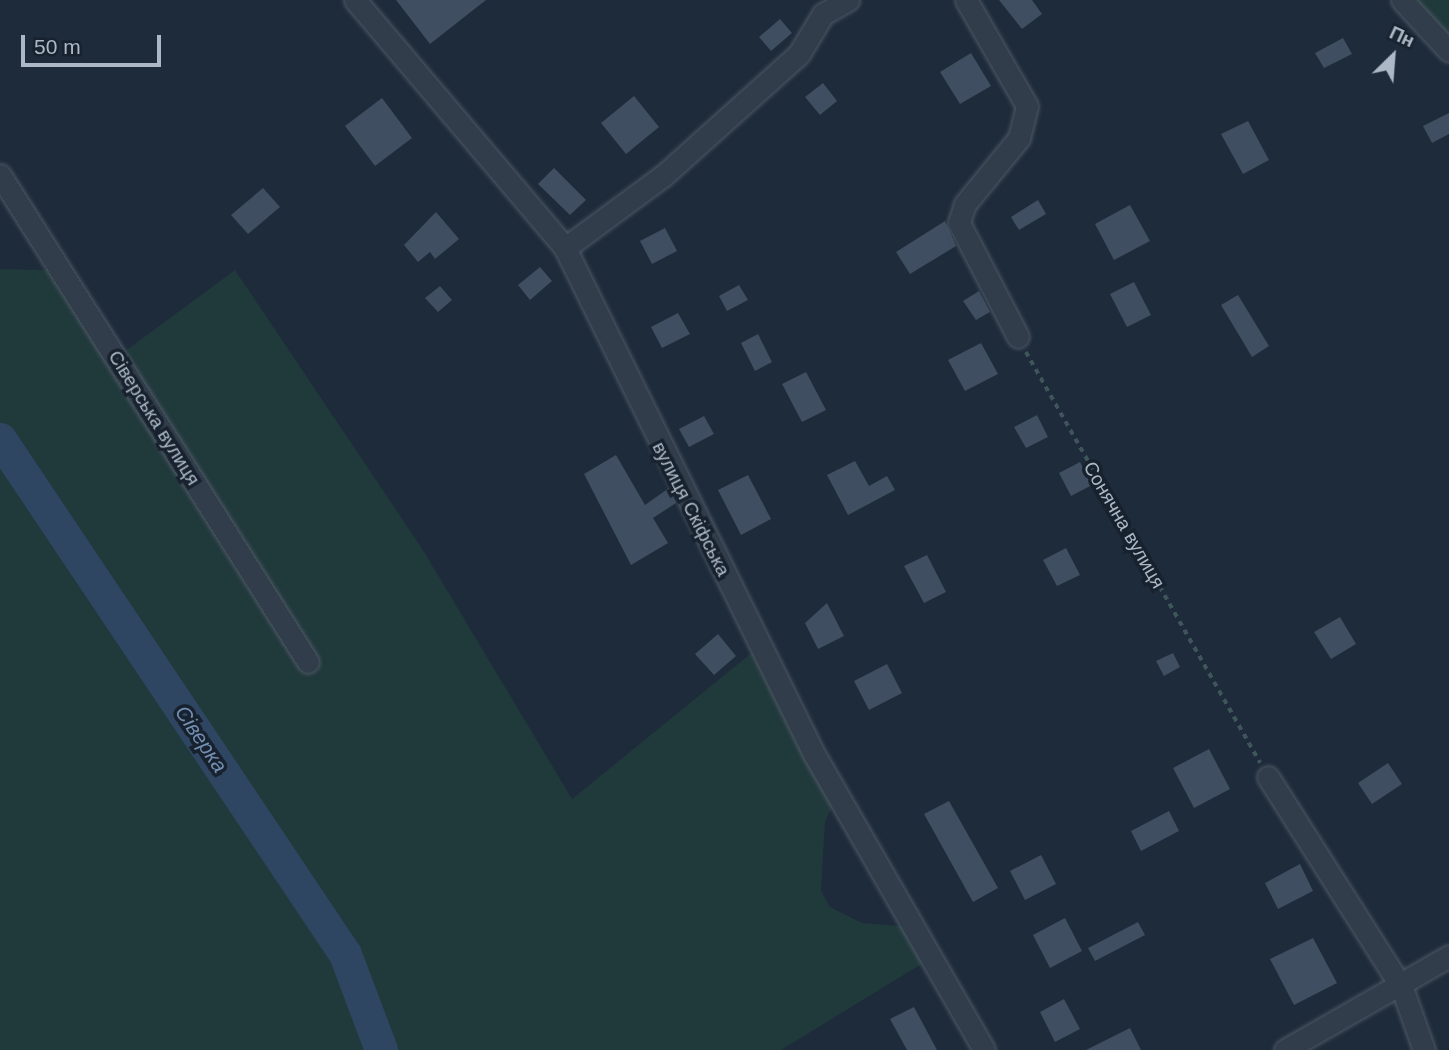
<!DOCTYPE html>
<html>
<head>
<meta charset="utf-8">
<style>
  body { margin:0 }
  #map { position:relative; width:1449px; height:1050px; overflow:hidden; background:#1e2b3a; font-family:Arial,sans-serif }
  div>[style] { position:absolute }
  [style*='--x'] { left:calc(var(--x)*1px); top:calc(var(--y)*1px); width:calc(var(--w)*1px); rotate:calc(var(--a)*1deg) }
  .green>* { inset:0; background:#20393b }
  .river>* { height:33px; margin:-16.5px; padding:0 16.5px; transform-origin:16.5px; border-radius:16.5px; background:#2e4661 }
  .building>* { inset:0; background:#3f4e60 }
  .path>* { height:3.5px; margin-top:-1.75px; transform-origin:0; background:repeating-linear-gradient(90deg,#3e5659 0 5px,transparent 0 10px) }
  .roads { filter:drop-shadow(0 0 2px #4d5865) drop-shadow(0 0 2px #4d5865) }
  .minor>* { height:21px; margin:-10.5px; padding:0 10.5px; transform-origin:10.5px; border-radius:10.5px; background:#323d4b }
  span { translate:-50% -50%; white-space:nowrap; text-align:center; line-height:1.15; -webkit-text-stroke:7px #18222f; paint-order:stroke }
  .street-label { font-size:19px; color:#adb8c7 }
  .water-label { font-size:21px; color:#728fb2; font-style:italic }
  .north { position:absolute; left:1358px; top:21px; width:70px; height:70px; -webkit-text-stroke:5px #18222f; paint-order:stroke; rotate:25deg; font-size:19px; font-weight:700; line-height:28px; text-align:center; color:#adb8c7 }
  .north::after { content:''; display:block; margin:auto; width:24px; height:32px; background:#adb8c7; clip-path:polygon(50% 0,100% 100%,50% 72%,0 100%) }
  .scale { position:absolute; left:21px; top:35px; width:140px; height:32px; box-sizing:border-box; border:4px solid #adb8c7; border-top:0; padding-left:9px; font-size:21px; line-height:24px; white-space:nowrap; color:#adb8c7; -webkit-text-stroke:5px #18222f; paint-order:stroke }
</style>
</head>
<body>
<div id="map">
  <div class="green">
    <i style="clip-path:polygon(1411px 0,1449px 0,1449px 47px)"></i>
    <i style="clip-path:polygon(0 269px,47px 270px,109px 363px,235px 270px,423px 550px,572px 799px,760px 646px,837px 796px,825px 822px,821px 890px,830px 907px,862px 923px,900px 926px,928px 960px,781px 1050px,0 1050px)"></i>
  </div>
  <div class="river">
    <i style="--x:0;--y:439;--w:620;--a:56.18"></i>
    <i style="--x:345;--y:954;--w:103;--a:69.4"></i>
  </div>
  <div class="building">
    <i style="clip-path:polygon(396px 0,486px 0,430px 44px)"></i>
    <i style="clip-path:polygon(999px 0,1032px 0,1042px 14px,1022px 29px)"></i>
    <i style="clip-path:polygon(780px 19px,792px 33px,771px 51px,759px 37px)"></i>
    <i style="clip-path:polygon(1343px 38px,1352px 54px,1324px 68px,1315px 53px)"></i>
    <i style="clip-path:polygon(971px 53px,991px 86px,960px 104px,940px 72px)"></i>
    <i style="clip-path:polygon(823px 83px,837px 101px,820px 115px,805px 97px)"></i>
    <i style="clip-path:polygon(634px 96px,659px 127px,626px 154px,601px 123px)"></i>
    <i style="clip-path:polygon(382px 98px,412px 138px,375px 166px,345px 126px)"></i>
    <i style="clip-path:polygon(1449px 113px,1449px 134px,1432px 143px,1423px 126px)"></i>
    <i style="clip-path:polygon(1248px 121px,1269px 160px,1243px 174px,1221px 134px)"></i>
    <i style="clip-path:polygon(554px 168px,586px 200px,570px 215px,538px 184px)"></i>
    <i style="clip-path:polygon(263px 188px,280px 207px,248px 234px,231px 215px)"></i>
    <i style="clip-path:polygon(1038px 200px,1046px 214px,1019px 230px,1011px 217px)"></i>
    <i style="clip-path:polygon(1130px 205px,1150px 241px,1114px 260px,1095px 224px)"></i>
    <i style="clip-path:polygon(436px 212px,459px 239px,435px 259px,430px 252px,418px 262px,404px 245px)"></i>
    <i style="clip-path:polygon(945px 221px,956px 246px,910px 274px,896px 252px)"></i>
    <i style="clip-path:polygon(665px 228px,677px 251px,652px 264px,640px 241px)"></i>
    <i style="clip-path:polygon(540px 267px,552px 281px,530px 300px,518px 285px)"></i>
    <i style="clip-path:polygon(1134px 282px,1151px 315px,1127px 327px,1110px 294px)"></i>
    <i style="clip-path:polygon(739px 285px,748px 300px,727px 311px,719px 296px)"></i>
    <i style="clip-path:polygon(440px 286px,452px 300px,438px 312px,425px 298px)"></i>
    <i style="clip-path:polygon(979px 291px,990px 312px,976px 320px,963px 301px)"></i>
    <i style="clip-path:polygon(1238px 295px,1269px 346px,1252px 357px,1221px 305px)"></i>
    <i style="clip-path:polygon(678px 313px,690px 334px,662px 348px,651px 327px)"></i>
    <i style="clip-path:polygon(758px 334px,772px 362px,755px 371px,741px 343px)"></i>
    <i style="clip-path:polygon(981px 343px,998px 374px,965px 391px,948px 360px)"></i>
    <i style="clip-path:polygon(806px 372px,826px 410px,802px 422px,782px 384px)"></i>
    <i style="clip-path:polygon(1037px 415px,1048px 437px,1026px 448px,1014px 427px)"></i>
    <i style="clip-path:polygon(704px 416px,714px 434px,689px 447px,679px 429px)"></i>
    <i style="clip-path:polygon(616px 455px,645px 505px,669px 488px,676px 503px,653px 518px,668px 543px,631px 565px,584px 474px)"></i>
    <i style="clip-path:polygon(855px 461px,869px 486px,887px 476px,895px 490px,848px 515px,827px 475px)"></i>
    <i style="clip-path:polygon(1080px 462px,1092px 485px,1071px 496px,1059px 473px)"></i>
    <i style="clip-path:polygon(748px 475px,771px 519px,741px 535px,718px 490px)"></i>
    <i style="clip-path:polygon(1066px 548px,1080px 575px,1057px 586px,1043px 560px)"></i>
    <i style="clip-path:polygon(927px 555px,946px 592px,924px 603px,904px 566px)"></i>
    <i style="clip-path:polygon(827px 603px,844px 636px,818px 649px,805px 623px)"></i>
    <i style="clip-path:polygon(1340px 617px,1356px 644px,1331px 659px,1314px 632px)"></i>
    <i style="clip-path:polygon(718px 634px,736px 656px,714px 675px,695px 654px)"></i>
    <i style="clip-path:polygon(1173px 653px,1180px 667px,1164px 676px,1156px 661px)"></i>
    <i style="clip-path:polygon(887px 664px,902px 693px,869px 710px,854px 681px)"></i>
    <i style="clip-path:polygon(1209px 749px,1230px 789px,1194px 808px,1173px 768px)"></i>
    <i style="clip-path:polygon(1388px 763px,1402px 784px,1372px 804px,1358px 783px)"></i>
    <i style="clip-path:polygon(949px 801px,998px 888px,973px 902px,924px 814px)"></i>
    <i style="clip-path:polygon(1169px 811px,1179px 831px,1141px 851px,1131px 831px)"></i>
    <i style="clip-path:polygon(1041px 855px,1056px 884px,1025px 900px,1010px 871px)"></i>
    <i style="clip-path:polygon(1300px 864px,1313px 891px,1278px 909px,1265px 883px)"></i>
    <i style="clip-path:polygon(1065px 918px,1082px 951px,1050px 968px,1033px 935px)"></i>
    <i style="clip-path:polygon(1138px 922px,1145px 935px,1095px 961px,1088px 948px)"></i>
    <i style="clip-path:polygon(1313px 938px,1337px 983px,1294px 1005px,1270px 959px)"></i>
    <i style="clip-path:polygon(1064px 999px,1080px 1029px,1055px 1042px,1040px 1012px)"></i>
    <i style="clip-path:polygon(914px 1007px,937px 1050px,907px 1050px,890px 1019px)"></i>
    <i style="clip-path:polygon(1130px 1028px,1141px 1050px,1086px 1050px)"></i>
  </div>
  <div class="path">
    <i style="--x:1026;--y:352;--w:473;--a:60.3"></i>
  </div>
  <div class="roads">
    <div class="minor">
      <i style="--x:355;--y:0;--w:325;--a:49.7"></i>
      <i style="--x:565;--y:248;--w:564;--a:63.8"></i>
      <i style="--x:814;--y:754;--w:341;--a:60.1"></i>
      <i style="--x:966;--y:0;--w:122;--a:60.1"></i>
      <i style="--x:1027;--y:106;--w:33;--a:104"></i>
      <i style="--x:1019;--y:138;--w:85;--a:129.3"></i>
      <i style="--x:965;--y:204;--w:20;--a:108"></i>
      <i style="--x:959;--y:223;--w:128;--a:62.6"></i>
      <i style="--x:1402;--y:0;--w:69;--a:47.3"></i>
      <i style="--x:0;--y:175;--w:576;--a:57.69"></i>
      <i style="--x:565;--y:248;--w:123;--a:-36.4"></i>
      <i style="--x:664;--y:175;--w:181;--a:-41.9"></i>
      <i style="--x:799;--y:54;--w:47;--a:-59"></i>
      <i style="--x:823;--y:14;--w:29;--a:-29"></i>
      <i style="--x:1268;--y:777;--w:250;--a:57.6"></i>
      <i style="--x:1402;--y:988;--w:66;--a:70.5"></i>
      <i style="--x:1285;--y:1050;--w:189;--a:-29.8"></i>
    </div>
  </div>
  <div class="street-label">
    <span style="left:154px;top:418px;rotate:58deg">Сіверська вулиця</span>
    <span style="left:691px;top:509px;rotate:63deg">вулиця Скіфська</span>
    <span style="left:1124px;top:525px;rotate:60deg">Сонячна вулиця</span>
  </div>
  <div class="water-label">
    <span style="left:201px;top:739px;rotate:56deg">Сіверка</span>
  </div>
  <div class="north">Пн</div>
  <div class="scale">50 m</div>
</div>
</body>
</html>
